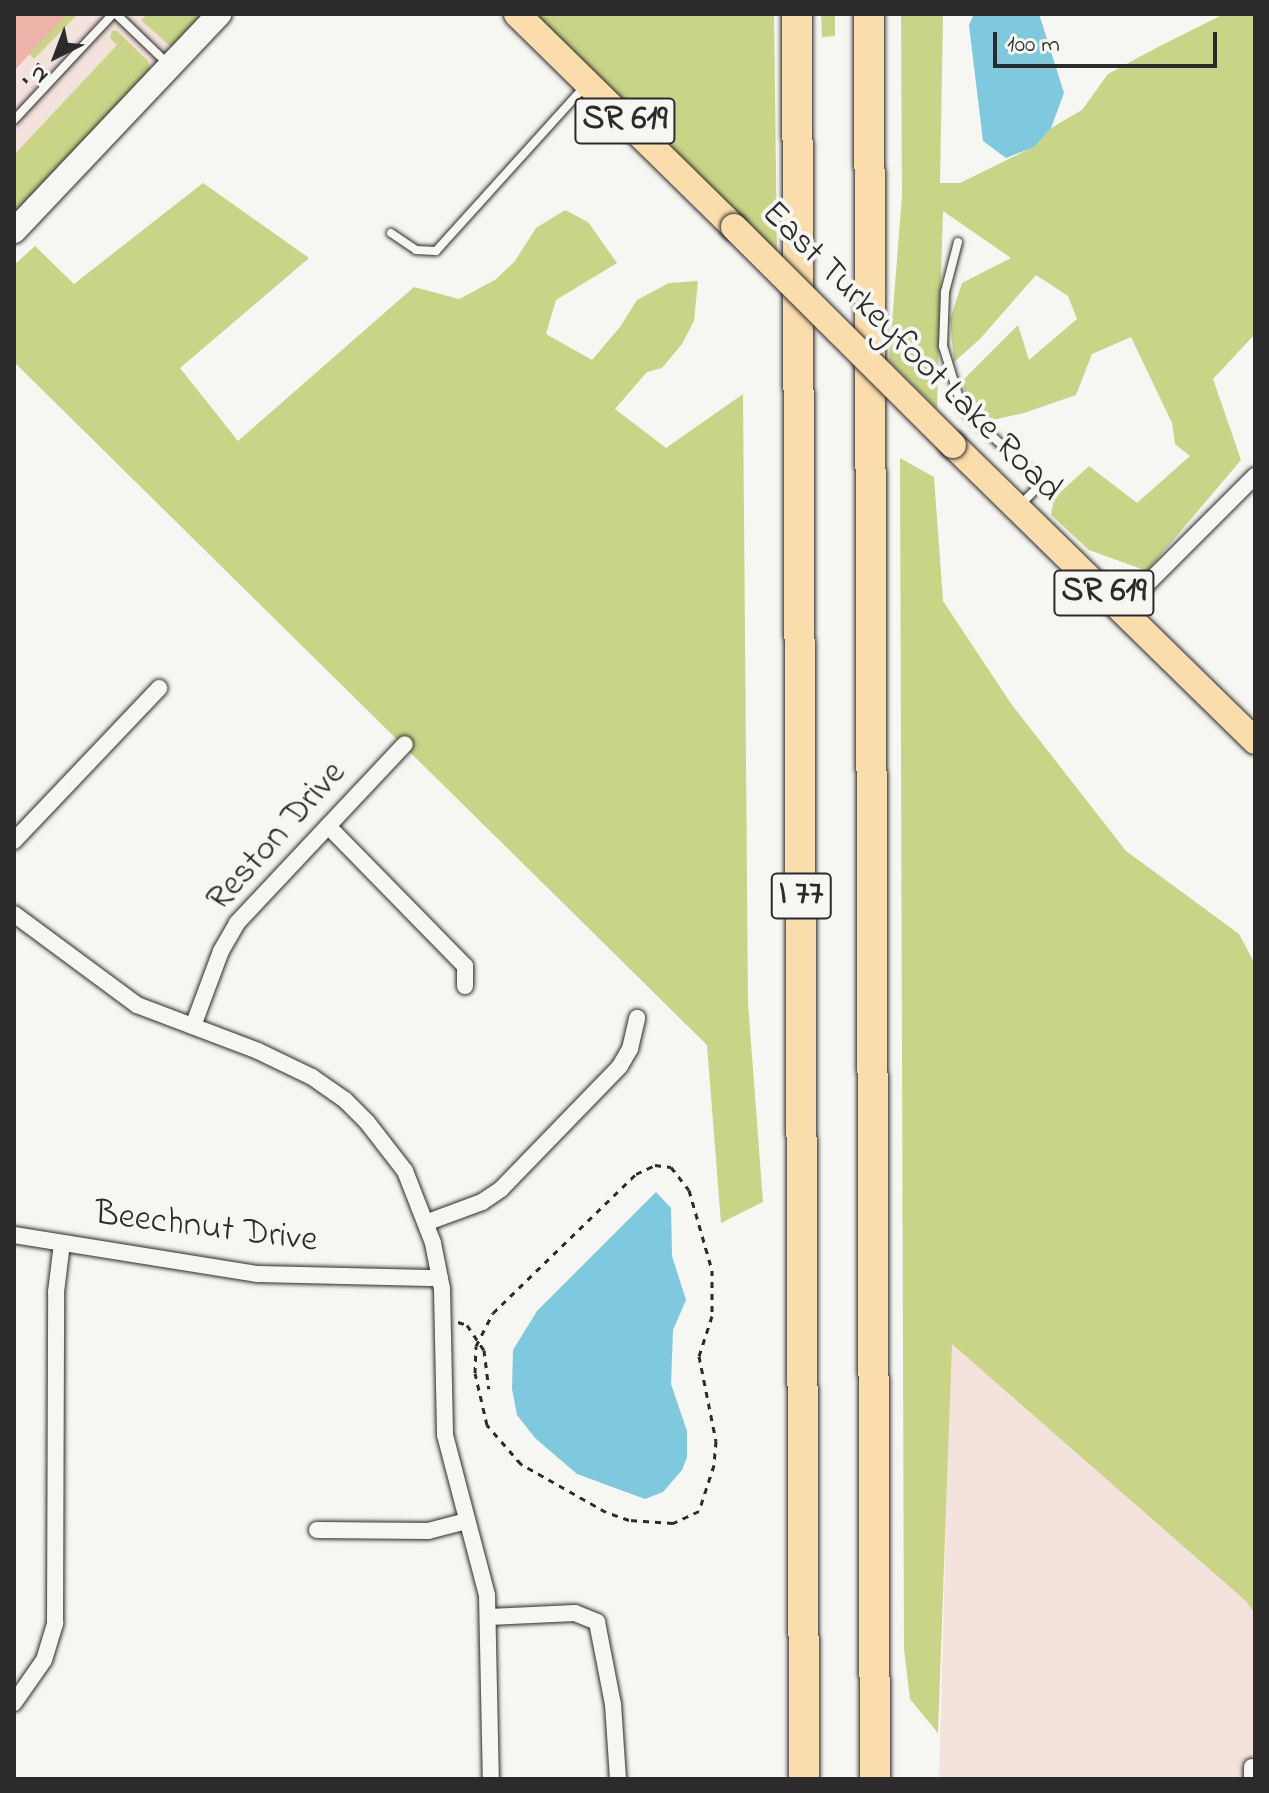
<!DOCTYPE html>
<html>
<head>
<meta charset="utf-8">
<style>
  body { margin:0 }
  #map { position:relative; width:1269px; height:1793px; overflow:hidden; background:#f6f6f2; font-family:"Indie Flower",sans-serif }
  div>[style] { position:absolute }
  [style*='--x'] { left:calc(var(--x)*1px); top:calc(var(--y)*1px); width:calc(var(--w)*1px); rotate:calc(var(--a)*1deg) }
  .built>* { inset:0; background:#f4e2dc }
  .green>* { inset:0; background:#c9d487 }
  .water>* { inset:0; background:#7ec9de }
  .building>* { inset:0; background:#eeb4a9 }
  .path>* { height:3px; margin-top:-1.5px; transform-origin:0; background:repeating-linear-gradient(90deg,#2b2b2b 0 6px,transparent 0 12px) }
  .roads { filter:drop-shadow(0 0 2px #2b2b2b) drop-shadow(0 0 2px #2b2b2b) }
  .lane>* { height:8px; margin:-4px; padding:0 4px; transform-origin:4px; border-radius:4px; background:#f6f6f2 }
  .street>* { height:16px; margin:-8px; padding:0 8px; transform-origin:8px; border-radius:8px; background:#f6f6f2 }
  .secondary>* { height:24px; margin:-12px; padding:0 12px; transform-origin:12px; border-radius:12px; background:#f6f6f2 }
  .primary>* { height:26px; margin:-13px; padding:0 13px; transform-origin:13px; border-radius:13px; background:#fbddab }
  .highway>* { height:30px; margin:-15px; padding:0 15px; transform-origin:15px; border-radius:15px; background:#fbddab }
  .bridges { filter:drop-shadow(0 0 2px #2b2b2b) drop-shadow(0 0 2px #2b2b2b) }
  .primary-bridge>* { height:26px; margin:-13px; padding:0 13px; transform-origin:13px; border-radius:13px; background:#fbddab }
  span { translate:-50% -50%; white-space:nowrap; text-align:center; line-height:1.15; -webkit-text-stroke:8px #f6f6f2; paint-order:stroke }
  .shield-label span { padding:2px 6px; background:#f6f6f2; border:2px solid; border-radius:6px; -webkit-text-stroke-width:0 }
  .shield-label { font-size:34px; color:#2b2b2b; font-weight:700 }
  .street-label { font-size:36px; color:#2b2b2b }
  .frame { position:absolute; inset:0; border:16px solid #2b2b2b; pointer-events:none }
  .north { position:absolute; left:16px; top:16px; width:80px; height:80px; -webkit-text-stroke:6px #f6f6f2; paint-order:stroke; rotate:222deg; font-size:22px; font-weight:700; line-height:32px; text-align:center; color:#2b2b2b }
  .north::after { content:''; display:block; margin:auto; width:28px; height:36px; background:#2b2b2b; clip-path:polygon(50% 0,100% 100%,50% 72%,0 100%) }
  .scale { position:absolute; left:993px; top:32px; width:224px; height:36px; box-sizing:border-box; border:4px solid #2b2b2b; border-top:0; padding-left:10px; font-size:24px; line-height:28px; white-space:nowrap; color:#2b2b2b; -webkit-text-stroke:6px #f6f6f2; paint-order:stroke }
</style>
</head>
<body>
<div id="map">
  <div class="built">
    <i style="clip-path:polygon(14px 14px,209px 14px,14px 215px)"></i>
    <i style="clip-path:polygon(951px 1343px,1247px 1601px,1255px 1614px,1255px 1779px,939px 1779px)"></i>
  </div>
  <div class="green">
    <i style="clip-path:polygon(59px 14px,78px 14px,34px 59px,29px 54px)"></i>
    <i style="clip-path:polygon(147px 14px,209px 14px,171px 47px,141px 20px)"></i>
    <i style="clip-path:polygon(527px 14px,774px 14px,777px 254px)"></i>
    <i style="clip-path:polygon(821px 14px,835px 14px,835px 36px,822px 37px)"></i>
    <i style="clip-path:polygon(901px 14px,943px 14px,940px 183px,960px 183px,1033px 147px,1051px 128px,1082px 110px,1108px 74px,1158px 47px,1224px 14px,1255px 14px,1255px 334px,1213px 379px,1241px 460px,1147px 571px,1089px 550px,1051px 515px,1054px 498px,1089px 466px,1137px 503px,1190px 456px,1175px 444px,1172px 423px,1131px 337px,1092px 354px,1076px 395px,1024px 413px,988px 421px,967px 408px,963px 380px,1018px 325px,1029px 360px,1077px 319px,1068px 296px,1036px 275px,980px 339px,954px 362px,950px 319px,962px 283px,1011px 258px,943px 211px,937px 409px,889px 361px,902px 196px)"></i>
    <i style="clip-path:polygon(112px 31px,117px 31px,148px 61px,151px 72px,14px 216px,14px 155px,117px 45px,110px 38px)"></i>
    <i style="clip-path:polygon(203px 183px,309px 258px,180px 368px,238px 441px,414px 287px,459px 299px,495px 280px,515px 261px,536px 228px,565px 210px,588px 222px,617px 263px,556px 300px,546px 334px,592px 360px,620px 327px,637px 300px,669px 283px,698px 281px,694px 321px,682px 344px,662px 368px,647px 372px,615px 409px,666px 448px,743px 394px,748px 1003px,763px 1202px,721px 1223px,707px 1045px,14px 362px,14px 265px,35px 246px,74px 284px)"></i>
    <i style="clip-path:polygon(900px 458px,934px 477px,943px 601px,1012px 705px,1126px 851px,1239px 934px,1255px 964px,1255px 1614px,1246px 1601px,952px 1344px,938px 1733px,910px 1699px,904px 1649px)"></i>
  </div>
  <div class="water">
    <i style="clip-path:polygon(974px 14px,1039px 14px,1064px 93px,1051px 128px,1034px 147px,1006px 158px,983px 141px,969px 25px)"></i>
    <i style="clip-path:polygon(656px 1192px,671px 1208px,672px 1256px,686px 1300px,673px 1330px,671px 1384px,687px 1431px,687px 1457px,682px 1470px,663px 1492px,645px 1499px,577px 1474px,535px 1438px,517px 1415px,512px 1389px,513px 1350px,537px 1311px)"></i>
  </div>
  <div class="building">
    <i style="clip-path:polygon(14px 14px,67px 14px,14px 71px)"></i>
  </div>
  <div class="path">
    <i style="--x:37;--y:63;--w:12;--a:42"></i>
    <i style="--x:23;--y:78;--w:12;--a:42"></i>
    <i style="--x:655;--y:1165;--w:16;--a:7"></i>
    <i style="--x:671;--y:1167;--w:29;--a:52"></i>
    <i style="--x:689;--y:1190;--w:83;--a:74"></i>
    <i style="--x:712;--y:1270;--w:46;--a:90"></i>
    <i style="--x:712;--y:1316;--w:42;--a:108"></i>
    <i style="--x:699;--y:1356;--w:87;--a:78.7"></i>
    <i style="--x:716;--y:1441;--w:24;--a:95"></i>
    <i style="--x:714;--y:1465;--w:48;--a:108.1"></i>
    <i style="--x:699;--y:1511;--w:29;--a:155"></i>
    <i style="--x:673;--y:1523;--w:44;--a:-176.1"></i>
    <i style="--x:629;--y:1520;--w:24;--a:-161"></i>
    <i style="--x:606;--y:1512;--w:98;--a:-150.5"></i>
    <i style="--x:521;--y:1464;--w:52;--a:-131.1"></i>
    <i style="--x:487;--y:1425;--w:53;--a:-103"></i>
    <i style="--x:475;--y:1373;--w:27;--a:-88"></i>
    <i style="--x:476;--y:1346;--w:37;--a:-63"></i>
    <i style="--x:493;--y:1313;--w:199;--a:-44.2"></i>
    <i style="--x:636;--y:1174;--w:21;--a:-25"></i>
    <i style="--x:458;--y:1322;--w:9;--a:18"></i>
    <i style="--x:467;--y:1325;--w:30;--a:56"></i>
    <i style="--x:484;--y:1350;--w:39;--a:83"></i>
  </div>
  <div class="roads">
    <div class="lane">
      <i style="--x:116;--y:14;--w:71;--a:43.9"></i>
      <i style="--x:14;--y:120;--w:145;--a:-47"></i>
      <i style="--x:391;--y:233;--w:30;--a:34"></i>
      <i style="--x:416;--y:250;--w:20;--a:3"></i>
      <i style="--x:436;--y:251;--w:221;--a:-47.9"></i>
      <i style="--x:958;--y:242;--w:52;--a:104.6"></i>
      <i style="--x:945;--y:292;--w:54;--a:92.1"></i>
      <i style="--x:943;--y:346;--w:65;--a:73"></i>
      <i style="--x:962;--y:408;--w:100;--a:43"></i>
      <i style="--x:1035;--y:476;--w:14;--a:90"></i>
      <i style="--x:1035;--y:490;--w:21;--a:135"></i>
    </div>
    <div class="street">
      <i style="--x:1121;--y:610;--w:190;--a:-45"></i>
      <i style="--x:328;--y:826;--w:196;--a:45.6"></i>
      <i style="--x:465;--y:966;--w:20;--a:90"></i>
      <i style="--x:14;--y:841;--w:211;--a:-46.5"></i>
      <i style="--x:14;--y:914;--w:153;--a:36.5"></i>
      <i style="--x:137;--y:1005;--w:129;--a:20.8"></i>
      <i style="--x:258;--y:1051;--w:60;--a:25.7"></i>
      <i style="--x:312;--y:1077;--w:40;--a:34.9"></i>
      <i style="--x:345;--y:1100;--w:31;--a:45"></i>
      <i style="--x:367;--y:1122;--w:62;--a:52.2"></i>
      <i style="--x:405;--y:1171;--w:77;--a:68.7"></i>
      <i style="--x:433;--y:1243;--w:47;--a:78.9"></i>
      <i style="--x:442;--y:1289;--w:146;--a:88.8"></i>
      <i style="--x:445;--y:1435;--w:165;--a:75.3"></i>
      <i style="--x:487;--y:1595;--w:184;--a:88.8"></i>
      <i style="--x:193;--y:1026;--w:80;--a:-69.5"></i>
      <i style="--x:221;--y:951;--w:32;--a:-60"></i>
      <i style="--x:237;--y:923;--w:245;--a:-46.8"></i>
      <i style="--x:428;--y:1222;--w:58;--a:-20.3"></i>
      <i style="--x:482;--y:1202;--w:23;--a:-34"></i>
      <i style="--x:501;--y:1189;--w:171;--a:-45.9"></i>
      <i style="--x:620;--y:1066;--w:20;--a:-60"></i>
      <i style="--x:630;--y:1049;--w:32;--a:-77"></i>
      <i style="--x:14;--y:1235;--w:247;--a:9.1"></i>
      <i style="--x:258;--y:1274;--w:182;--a:1.3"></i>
      <i style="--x:317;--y:1530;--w:111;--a:0.5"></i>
      <i style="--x:428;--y:1531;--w:40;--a:-14.4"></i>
      <i style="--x:489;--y:1617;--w:86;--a:-2.7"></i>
      <i style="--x:575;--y:1613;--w:24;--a:22"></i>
      <i style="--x:597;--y:1622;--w:84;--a:79"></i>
      <i style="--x:613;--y:1704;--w:75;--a:86.2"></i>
      <i style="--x:14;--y:1703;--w:52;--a:-55.1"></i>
      <i style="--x:44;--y:1660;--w:39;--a:-73"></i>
      <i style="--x:55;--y:1623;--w:331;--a:-89.8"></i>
      <i style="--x:56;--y:1292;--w:49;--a:-83"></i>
      <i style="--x:1252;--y:1779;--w:12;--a:-90"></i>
    </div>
    <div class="secondary">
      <i style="--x:14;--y:231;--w:299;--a:-46.6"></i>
    </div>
    <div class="primary">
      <i style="--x:517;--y:14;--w:304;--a:44.5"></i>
      <i style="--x:953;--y:445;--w:423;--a:44.4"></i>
    </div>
    <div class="highway">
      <i style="--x:797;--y:14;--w:1765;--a:89.77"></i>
      <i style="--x:869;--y:14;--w:1765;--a:89.81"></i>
    </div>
  </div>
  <div class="bridges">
    <div class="primary-bridge">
      <i style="--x:734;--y:227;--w:309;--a:44.9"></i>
    </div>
  </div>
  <div class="shield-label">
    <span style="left:625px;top:121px">SR 619</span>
    <span style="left:1104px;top:593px">SR 619</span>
    <span style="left:801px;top:896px">I 77</span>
  </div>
  <div class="street-label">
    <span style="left:911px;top:352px;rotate:45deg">East Turkeyfoot Lake Road</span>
    <span style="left:277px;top:837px;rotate:-48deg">Reston Drive</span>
    <span style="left:206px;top:1228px;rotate:7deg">Beechnut Drive</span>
  </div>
  <div class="frame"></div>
  <div class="north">N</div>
  <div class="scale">100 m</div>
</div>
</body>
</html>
